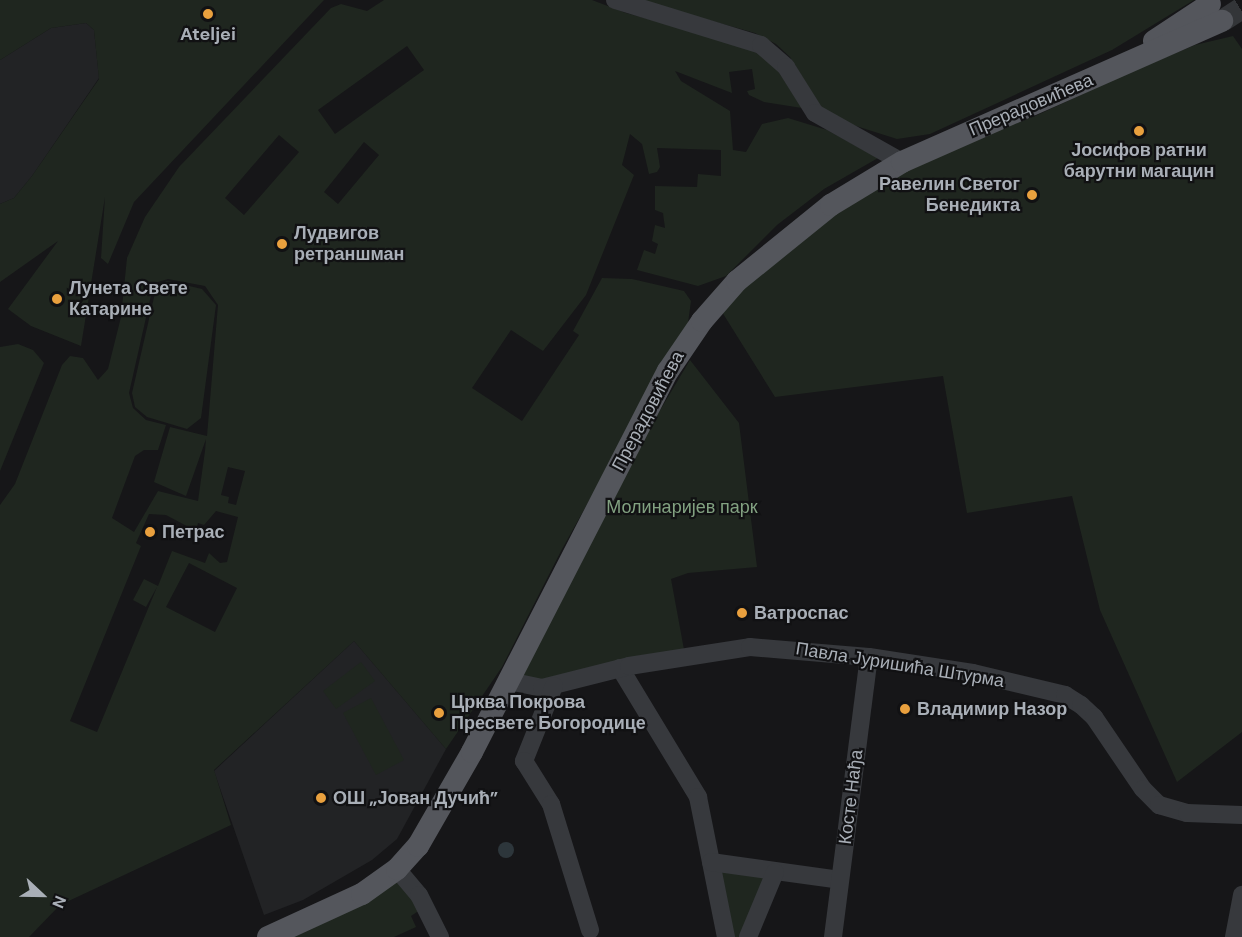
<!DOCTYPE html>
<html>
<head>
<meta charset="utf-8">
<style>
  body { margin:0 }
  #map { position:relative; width:1242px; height:937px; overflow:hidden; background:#161618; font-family:"DM Sans",sans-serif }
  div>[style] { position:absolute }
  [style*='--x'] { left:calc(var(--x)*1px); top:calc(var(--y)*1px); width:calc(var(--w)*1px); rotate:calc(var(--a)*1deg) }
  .built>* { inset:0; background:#222325 }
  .green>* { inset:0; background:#1f261f }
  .water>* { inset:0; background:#2d363b }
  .round { border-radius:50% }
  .major-tunnel>* { height:22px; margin-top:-11px; transform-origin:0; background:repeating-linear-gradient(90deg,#333538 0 22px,transparent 0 33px) }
  .minor>* { height:18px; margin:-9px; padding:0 9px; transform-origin:9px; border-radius:9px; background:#37393d }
  .major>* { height:22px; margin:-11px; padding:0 11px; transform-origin:11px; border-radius:11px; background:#54565c }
  .dots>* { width:16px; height:16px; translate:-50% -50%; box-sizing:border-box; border:3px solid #111113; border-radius:50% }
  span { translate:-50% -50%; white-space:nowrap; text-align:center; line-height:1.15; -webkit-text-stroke:4.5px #111113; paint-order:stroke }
  .poi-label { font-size:18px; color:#a9afb7; font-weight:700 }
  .right { translate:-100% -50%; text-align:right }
  .left { translate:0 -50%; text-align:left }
  .street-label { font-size:18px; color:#a9afb7 }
  .park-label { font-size:18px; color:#82a181 }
  .north { position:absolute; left:12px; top:865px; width:60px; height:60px; -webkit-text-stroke:4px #111113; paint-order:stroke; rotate:112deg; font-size:16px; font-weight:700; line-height:24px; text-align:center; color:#a9afb7 }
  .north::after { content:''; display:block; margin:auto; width:21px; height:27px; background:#a9afb7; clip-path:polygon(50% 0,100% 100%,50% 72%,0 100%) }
</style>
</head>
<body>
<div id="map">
  <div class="built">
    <i style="clip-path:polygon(86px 23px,94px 30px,99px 78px,32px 176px,14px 198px,0 204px,0 60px,51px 28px)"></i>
    <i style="clip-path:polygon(354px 641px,446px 749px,397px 839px,372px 860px,303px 900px,264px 915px,214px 771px)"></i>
  </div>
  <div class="green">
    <i style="clip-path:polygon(0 0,324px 0,134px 202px,108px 264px,101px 258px,105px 197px,81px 346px,31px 326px,8px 309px,58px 241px,0 282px,0 204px,14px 198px,32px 176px,99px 79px,94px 30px,86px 23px,51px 28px,0 60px)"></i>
    <i style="clip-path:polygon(evenodd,384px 0,592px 0,626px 13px,753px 47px,767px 54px,802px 108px,764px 102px,749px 95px,747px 91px,755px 89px,752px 69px,729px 72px,732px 93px,675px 71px,681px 81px,730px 111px,733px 150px,746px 152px,762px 124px,788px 118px,827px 130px,878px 158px,824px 189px,777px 225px,726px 276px,698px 286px,637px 270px,644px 250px,655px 254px,658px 244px,652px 241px,655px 225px,665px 228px,663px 213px,655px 210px,655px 186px,697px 187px,698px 174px,721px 176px,721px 150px,657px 148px,660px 167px,657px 172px,649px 174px,642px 144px,630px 134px,622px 165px,634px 175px,586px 295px,543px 351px,511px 330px,472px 388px,522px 421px,579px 335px,573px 331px,602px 278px,632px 279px,684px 291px,691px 301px,688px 323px,561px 551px,502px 667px,446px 749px,354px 641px,214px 770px,231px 825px,60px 905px,29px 937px,0 937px,0 505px,15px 484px,62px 365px,70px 356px,83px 358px,98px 380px,108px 369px,121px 317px,127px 258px,145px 217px,179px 167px,331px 8px,341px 4px,367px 11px,384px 0,407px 46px,424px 70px,335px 134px,318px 110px,407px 46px,384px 0,279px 135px,299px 152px,244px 215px,225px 198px,279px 135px,384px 0,364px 142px,379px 155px,338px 204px,324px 192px,364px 142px,384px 0,168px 279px,205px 286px,218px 305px,207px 436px,170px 427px,154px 482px,186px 496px,206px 439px,205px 451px,198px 501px,158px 491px,134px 532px,112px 518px,135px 456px,144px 450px,158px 450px,166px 425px,146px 420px,133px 408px,129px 393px,152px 291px,158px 282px,168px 279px,384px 0,228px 467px,245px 471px,236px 505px,228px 503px,229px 497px,221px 495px,228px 467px,384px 0,216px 511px,238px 517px,227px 562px,220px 563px,209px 553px,205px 563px,172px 551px,158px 586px,144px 579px,133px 600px,146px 607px,157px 587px,97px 732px,70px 721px,141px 546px,136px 543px,149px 514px,166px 515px,196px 531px,198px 523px,204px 525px,216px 511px,384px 0,189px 563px,237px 588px,215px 632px,166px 607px,189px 563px)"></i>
    <i style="clip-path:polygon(637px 0,1194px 0,1112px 50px,930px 134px,897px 139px,834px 119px,819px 104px,790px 57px,776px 44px,755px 33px)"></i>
    <i style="clip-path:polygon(1233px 36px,1242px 49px,1242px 732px,1177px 782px,1100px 610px,1072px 496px,967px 513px,943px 376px,775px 397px,722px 312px,769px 260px,904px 169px,1034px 110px,1033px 117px,1135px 70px,1195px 45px)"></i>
    <i style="clip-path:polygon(168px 281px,202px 289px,216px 305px,201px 418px,187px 429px,147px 417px,135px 407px,132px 393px,155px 293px,160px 283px)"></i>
    <i style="clip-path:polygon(18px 344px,33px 350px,44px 363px,0 471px,0 347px)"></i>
    <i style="clip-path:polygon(690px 360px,739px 423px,757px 567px,688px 573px,671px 579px,685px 655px,554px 686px,521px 675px,646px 434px)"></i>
    <i style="clip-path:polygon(361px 662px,375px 681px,336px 709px,323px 691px)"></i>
    <i style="clip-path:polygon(371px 698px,404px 760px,376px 775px,343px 713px)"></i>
    <i style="clip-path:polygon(711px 862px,775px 872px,748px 937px,726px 937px)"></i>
    <i style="clip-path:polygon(397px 869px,426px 906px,411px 916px,416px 927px,394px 937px,266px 937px)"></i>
  </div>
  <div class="water">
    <i class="round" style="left:498px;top:842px;width:16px;height:16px"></i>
  </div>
  <div class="major-tunnel">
    <i style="--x:1222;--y:21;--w:24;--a:-33"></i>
  </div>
  <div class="minor">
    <i style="--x:615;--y:0;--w:153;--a:17.1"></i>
    <i style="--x:761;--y:45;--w:33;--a:41"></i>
    <i style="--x:786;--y:67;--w:54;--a:57.8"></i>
    <i style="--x:815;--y:113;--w:100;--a:29.4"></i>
    <i style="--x:620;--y:668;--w:151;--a:58.8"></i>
    <i style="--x:698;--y:797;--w:143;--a:78.7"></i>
    <i style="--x:509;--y:681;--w:34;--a:12"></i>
    <i style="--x:542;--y:688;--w:90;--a:-14.2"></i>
    <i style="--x:629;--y:666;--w:122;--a:-8.9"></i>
    <i style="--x:750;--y:647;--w:119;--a:4.8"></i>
    <i style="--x:869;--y:657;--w:105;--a:8.7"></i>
    <i style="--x:973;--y:673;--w:95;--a:13.4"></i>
    <i style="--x:1065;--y:695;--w:19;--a:32"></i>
    <i style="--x:1081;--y:705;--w:18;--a:43"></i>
    <i style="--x:1094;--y:717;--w:87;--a:55.8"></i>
    <i style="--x:1143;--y:789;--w:23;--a:45"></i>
    <i style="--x:1159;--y:805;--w:29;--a:16"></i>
    <i style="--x:1187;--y:813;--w:55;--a:2.1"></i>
    <i style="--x:554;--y:686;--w:81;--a:111.8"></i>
    <i style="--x:524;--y:761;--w:51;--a:57.9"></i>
    <i style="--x:551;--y:804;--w:132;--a:72.8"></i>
    <i style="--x:711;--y:862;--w:130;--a:7.9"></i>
    <i style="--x:397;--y:869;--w:34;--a:50"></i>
    <i style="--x:419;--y:895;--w:47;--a:63.4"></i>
    <i style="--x:748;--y:937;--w:70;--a:-67.4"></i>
    <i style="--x:833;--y:937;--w:282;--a:-82.7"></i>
    <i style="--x:1234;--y:937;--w:43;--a:-79.2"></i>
  </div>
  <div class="major">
    <i style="--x:1154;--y:41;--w:67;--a:-33.5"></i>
    <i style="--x:268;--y:937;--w:103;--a:-24.6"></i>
    <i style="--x:362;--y:894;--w:43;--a:-35.5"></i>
    <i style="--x:397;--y:869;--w:31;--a:-48"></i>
    <i style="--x:418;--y:846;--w:108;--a:-60.1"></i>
    <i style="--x:472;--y:752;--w:428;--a:-62.8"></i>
    <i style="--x:668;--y:371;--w:60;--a:-55.8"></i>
    <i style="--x:702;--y:321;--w:53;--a:-48.8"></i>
    <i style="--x:737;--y:281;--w:121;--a:-39"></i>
    <i style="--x:831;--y:205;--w:83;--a:-31.2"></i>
    <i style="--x:902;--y:162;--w:350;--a:-23.8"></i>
  </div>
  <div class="dots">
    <i style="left:208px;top:14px;background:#e9a03e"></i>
    <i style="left:1139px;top:131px;background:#e9a03e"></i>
    <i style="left:1032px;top:195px;background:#e9a03e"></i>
    <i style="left:282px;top:244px;background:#e9a03e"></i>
    <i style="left:57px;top:299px;background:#e9a03e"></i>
    <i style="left:150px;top:532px;background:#e9a03e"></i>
    <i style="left:742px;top:613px;background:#e9a03e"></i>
    <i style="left:905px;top:709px;background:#e9a03e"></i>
    <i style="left:439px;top:713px;background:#e9a03e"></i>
    <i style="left:321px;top:798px;background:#e9a03e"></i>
  </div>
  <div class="poi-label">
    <span style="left:208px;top:34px">Ateljei</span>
    <span style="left:1139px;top:161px">Јосифов ратни<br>барутни магацин</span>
    <span class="right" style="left:1020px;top:195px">Равелин Светог<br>Бенедикта</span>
    <span class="left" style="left:294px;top:244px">Лудвигов<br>ретраншман</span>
    <span class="left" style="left:69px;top:299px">Лунета Свете<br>Катарине</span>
    <span class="left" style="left:162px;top:532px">Петрас</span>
    <span class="left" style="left:754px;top:613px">Ватроспас</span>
    <span class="left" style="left:451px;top:713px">Црква Покрова<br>Пресвете Богородице</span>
    <span class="left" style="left:917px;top:709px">Владимир Назор</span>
    <span class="left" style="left:333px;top:798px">ОШ „Јован Дучић”</span>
  </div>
  <div class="street-label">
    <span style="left:1031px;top:105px;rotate:-23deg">Прерадовићева</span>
    <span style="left:648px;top:411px;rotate:-62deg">Прерадовићева</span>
    <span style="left:900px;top:665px;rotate:9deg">Павла Јуришића Штурма</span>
    <span style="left:851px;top:797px;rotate:-83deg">Косте Нађа</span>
  </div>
  <div class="park-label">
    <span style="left:682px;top:507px">Молинаријев парк</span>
  </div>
  <div class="north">N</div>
</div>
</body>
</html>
